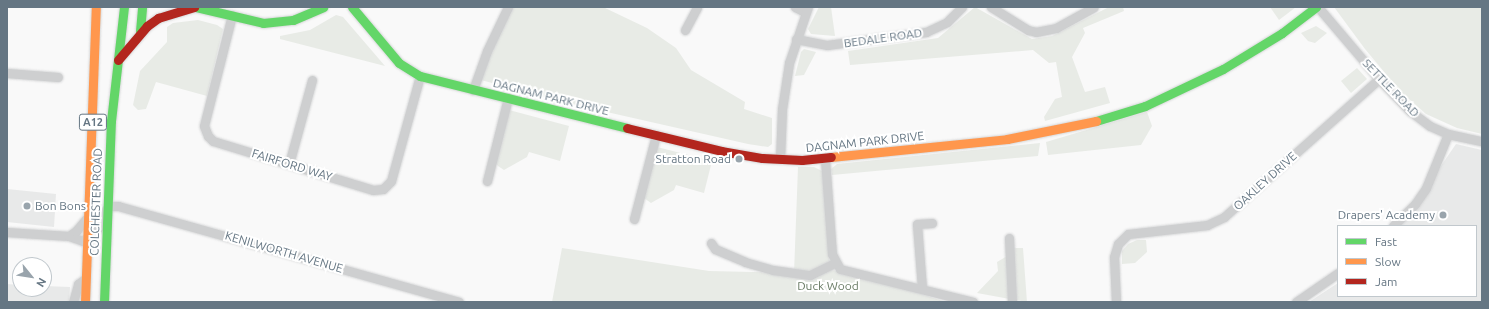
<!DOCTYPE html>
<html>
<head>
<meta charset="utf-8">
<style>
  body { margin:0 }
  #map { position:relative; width:1489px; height:309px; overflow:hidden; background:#f9f9f9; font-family:Ubuntu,sans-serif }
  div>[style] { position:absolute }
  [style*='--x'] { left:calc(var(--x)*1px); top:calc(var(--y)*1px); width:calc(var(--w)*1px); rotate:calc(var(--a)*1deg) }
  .built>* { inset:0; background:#e8e9e9 }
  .green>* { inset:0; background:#e8ebe6 }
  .roads { filter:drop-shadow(0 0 1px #d5d6d7) drop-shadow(0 0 1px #d5d6d7) }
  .street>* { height:9px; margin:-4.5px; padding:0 4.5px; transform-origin:4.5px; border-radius:4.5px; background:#cecfd0 }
  .fast>* { height:9px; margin:-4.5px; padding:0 4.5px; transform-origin:4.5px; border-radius:4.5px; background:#63d668 }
  .slow>* { height:9px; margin:-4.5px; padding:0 4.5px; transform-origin:4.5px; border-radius:4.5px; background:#ff974d }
  .jam>* { height:9px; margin:-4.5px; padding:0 4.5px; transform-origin:4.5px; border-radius:4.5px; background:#b3261e }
  .dots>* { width:11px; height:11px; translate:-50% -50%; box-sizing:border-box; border:2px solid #fff; border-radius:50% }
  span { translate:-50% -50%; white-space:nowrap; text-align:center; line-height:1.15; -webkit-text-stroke:4px #fff; paint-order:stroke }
  .shield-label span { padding:1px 3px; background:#fff; border:1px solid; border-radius:3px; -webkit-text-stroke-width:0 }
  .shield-label { font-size:11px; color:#657683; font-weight:700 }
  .street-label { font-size:12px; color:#657683 }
  .poi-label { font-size:12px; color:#657683 }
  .right { translate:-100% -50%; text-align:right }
  .left { translate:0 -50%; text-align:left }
  .park-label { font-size:12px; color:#687a64 }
  .frame { position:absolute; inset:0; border:8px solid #657683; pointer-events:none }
  .legend { position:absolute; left:1337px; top:225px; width:140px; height:72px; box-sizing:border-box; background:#fff; border:1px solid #c1c8cd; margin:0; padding:5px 7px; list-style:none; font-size:12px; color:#657683 }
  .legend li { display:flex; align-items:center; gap:8px; height:20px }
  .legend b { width:20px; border:1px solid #c1c8cd }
  .north { position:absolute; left:12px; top:257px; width:40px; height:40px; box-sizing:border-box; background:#fff; border:1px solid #c1c8cd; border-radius:50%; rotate:120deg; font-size:11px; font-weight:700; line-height:16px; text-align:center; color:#657683 }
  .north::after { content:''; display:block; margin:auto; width:14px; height:18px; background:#99a4ac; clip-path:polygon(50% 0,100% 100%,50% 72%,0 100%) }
</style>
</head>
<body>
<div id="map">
  <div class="built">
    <i style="clip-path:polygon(1456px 144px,1482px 150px,1482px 302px,1309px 302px,1338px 283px,1338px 296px,1476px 296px,1476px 226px,1393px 226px,1415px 204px)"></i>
    <i style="clip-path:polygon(7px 189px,56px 194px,54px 227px,7px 222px)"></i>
    <i style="clip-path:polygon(7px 284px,20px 285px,20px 289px,44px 289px,44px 286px,70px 287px,69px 302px,7px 302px)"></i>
  </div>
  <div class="green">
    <i style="clip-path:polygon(508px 7px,603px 7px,647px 28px,676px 48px,691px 70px,745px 102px,744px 109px,772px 118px,772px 144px,768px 147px,748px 144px,567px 103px,477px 79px)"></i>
    <i style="clip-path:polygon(819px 7px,831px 7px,835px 36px,811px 34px,808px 29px)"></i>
    <i style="clip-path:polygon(975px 7px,1032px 39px,1052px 36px,1109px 7px,1123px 7px,1124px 11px,1083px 28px,1085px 33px,1072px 57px,1085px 92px,1105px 87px,1110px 103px,1045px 121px,1044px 117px,1055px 99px,1062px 97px,1056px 62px,1049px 63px,1033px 50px,850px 65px,848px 51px,938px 38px)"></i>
    <i style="clip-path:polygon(1270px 7px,1296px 7px,1279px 20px)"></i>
    <i style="clip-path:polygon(1334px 7px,1482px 7px,1482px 134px,1457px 128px,1426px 114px,1400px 91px,1365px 49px)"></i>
    <i style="clip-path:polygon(336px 15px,343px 17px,385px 66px,280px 39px,280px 36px,310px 30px)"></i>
    <i style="clip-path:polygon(198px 20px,217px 25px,223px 29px,207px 96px,156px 82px,146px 109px,138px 110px,133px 105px,140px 71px,167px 42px,167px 27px,173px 23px)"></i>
    <i style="clip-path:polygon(1316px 26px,1327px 33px,1315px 43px,1308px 41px,1301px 33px)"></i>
    <i style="clip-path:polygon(804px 49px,816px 52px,804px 75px,795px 76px,801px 52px)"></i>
    <i style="clip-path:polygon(1357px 68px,1367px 79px,1351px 93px,1341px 81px)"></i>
    <i style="clip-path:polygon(509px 110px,569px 126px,560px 161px,529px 152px,527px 157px,504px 170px,498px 166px,496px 163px)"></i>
    <i style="clip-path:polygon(1147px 112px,1152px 126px,1141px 145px,1048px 155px,1046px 142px)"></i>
    <i style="clip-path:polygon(1040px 143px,1038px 156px,832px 175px,831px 169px,837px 164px)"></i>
    <i style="clip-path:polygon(657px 147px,712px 161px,704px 193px,676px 185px,674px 190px,651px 203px,644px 198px)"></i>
    <i style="clip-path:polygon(798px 167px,814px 167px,822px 171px,830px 267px,827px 269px,881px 281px,946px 302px,552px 302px,562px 248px,709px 271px,794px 273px)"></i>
    <i style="clip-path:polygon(1137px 240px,1146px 240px,1147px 252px,1135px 263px,1122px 264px,1122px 251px,1128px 244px)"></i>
    <i style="clip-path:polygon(1014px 248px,1023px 248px,1027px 302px,977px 293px,998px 271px,997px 262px,1014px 252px)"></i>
  </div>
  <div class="roads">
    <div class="street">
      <i style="--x:795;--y:7;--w:11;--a:27"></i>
      <i style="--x:991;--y:7;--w:44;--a:31.9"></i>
      <i style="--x:1028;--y:30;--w:8;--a:14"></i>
      <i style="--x:1036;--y:32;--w:20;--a:-11"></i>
      <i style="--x:1056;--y:28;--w:43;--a:-28.9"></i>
      <i style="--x:1318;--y:7;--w:94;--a:49.7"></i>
      <i style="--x:1379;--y:79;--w:45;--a:45.9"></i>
      <i style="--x:1410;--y:111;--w:25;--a:37"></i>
      <i style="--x:1430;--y:126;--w:20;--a:24"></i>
      <i style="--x:1448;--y:134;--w:35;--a:12"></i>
      <i style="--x:232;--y:15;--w:114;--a:104.2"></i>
      <i style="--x:204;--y:126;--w:11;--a:68"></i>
      <i style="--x:208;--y:136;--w:7;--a:45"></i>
      <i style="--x:213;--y:141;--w:167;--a:17"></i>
      <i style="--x:373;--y:190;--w:10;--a:-6"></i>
      <i style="--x:383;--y:189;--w:11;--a:-45"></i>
      <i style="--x:391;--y:181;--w:109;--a:-74.6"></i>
      <i style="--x:685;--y:30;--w:26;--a:-62"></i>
      <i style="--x:796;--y:39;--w:32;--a:11"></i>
      <i style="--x:827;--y:45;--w:100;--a:-7.5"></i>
      <i style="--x:926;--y:32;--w:23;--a:-25"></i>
      <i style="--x:947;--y:22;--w:21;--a:-45"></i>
      <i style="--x:7;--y:73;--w:51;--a:4.5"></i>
      <i style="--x:473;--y:90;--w:41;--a:-70.3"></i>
      <i style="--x:487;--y:51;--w:49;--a:-64.5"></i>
      <i style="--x:780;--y:159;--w:50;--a:-87.7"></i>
      <i style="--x:782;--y:109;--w:47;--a:-81.3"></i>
      <i style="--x:789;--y:63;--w:59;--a:-71.3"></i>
      <i style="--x:825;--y:159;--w:95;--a:85.8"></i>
      <i style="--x:832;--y:254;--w:17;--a:62"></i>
      <i style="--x:840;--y:269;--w:137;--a:13.9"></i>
      <i style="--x:289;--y:164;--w:87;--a:-74.7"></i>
      <i style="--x:487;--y:181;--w:86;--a:-75.8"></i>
      <i style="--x:634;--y:219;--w:87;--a:-75.3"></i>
      <i style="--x:1393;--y:226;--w:31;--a:-45"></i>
      <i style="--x:1415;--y:204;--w:19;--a:-55"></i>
      <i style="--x:1426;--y:188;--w:58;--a:-67.8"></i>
      <i style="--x:7;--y:232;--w:62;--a:3.7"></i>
      <i style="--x:69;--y:236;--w:15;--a:20"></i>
      <i style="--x:83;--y:241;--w:21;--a:-41"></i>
      <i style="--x:99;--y:227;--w:8;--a:-83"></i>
      <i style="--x:100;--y:219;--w:15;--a:-58"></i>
      <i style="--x:108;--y:206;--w:10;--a:0"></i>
      <i style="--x:118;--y:206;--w:354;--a:15.7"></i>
      <i style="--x:69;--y:236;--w:9;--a:-36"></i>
      <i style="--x:76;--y:231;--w:16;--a:-50"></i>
      <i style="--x:1009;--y:238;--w:64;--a:87.3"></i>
      <i style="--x:711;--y:243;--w:7;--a:56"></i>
      <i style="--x:715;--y:249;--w:33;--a:23"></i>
      <i style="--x:745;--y:262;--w:29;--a:16"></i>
      <i style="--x:773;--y:270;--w:37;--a:8"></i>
      <i style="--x:810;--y:275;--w:28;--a:-26"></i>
      <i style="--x:922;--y:288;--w:64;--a:-94.5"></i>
      <i style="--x:917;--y:224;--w:15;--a:-4"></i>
      <i style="--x:73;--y:302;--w:19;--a:-74"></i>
      <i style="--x:78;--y:284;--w:10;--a:-37"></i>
      <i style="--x:1116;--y:302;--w:45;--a:-92.5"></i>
      <i style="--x:1114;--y:257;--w:14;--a:-73"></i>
      <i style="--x:1118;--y:244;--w:14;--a:-45"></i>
      <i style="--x:1128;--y:234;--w:80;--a:-6.5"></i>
      <i style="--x:1207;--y:225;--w:19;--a:-25"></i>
      <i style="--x:1224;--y:217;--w:208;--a:-41.7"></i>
      <i style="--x:1296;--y:302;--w:51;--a:-34.6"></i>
    </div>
    <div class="fast">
      <i style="--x:196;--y:7;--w:69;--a:13.4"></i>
      <i style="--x:263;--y:23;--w:30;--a:-6"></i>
      <i style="--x:293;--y:20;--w:33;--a:-23"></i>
      <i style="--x:352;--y:7;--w:73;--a:50"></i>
      <i style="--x:399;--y:63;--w:25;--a:32"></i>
      <i style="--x:420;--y:76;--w:213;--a:14.1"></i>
      <i style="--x:140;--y:31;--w:24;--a:-85"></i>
      <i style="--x:1096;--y:121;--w:51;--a:-17"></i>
      <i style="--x:1145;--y:106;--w:86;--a:-25.4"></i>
      <i style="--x:1223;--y:69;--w:69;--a:-31.4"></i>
      <i style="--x:1282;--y:33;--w:43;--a:-37.4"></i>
      <i style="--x:104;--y:302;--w:181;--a:-87.8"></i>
      <i style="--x:111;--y:121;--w:115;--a:-83.5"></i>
    </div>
    <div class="slow">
      <i style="--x:831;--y:157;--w:177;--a:-5.8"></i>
      <i style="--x:1007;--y:139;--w:91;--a:-11.4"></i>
      <i style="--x:85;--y:302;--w:295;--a:-87.9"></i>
    </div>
    <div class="jam">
      <i style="--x:118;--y:60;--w:45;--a:-49.5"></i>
      <i style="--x:147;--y:26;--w:14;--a:-36"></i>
      <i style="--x:158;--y:18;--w:38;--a:-17"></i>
      <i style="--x:627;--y:128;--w:97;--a:13.7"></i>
      <i style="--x:721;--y:151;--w:42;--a:9.7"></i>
      <i style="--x:762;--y:158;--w:40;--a:2.9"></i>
      <i style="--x:802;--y:160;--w:29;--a:-6"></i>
    </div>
  </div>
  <div class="dots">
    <i style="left:739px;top:159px;background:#99a4ac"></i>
    <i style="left:27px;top:206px;background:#99a4ac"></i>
    <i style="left:1443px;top:215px;background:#99a4ac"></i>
  </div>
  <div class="shield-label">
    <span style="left:93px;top:122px">A12</span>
  </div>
  <div class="street-label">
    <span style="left:883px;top:38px;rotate:-8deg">BEDALE ROAD</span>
    <span style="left:1391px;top:88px;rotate:46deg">SETTLE ROAD</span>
    <span style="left:551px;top:97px;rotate:14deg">DAGNAM PARK DRIVE</span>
    <span style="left:865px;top:142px;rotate:-6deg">DAGNAM PARK DRIVE</span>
    <span style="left:292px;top:165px;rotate:17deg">FAIRFORD WAY</span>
    <span style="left:1265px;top:181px;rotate:-42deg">OAKLEY DRIVE</span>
    <span style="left:96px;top:202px;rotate:-88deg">COLCHESTER ROAD</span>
    <span style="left:284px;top:252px;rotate:16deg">KENILWORTH AVENUE</span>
  </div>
  <div class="poi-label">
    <span class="right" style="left:731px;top:159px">Stratton Road</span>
    <span class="left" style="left:35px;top:206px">Bon Bons</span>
    <span class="right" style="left:1435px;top:215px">Drapers' Academy</span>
  </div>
  <div class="park-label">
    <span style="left:828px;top:286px">Duck Wood</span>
  </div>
  <div class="frame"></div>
  <ul class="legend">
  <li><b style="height:5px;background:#63d668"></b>Fast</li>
  <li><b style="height:5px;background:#ff974d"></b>Slow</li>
  <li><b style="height:5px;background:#b3261e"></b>Jam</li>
  </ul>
  <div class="north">N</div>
</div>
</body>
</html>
